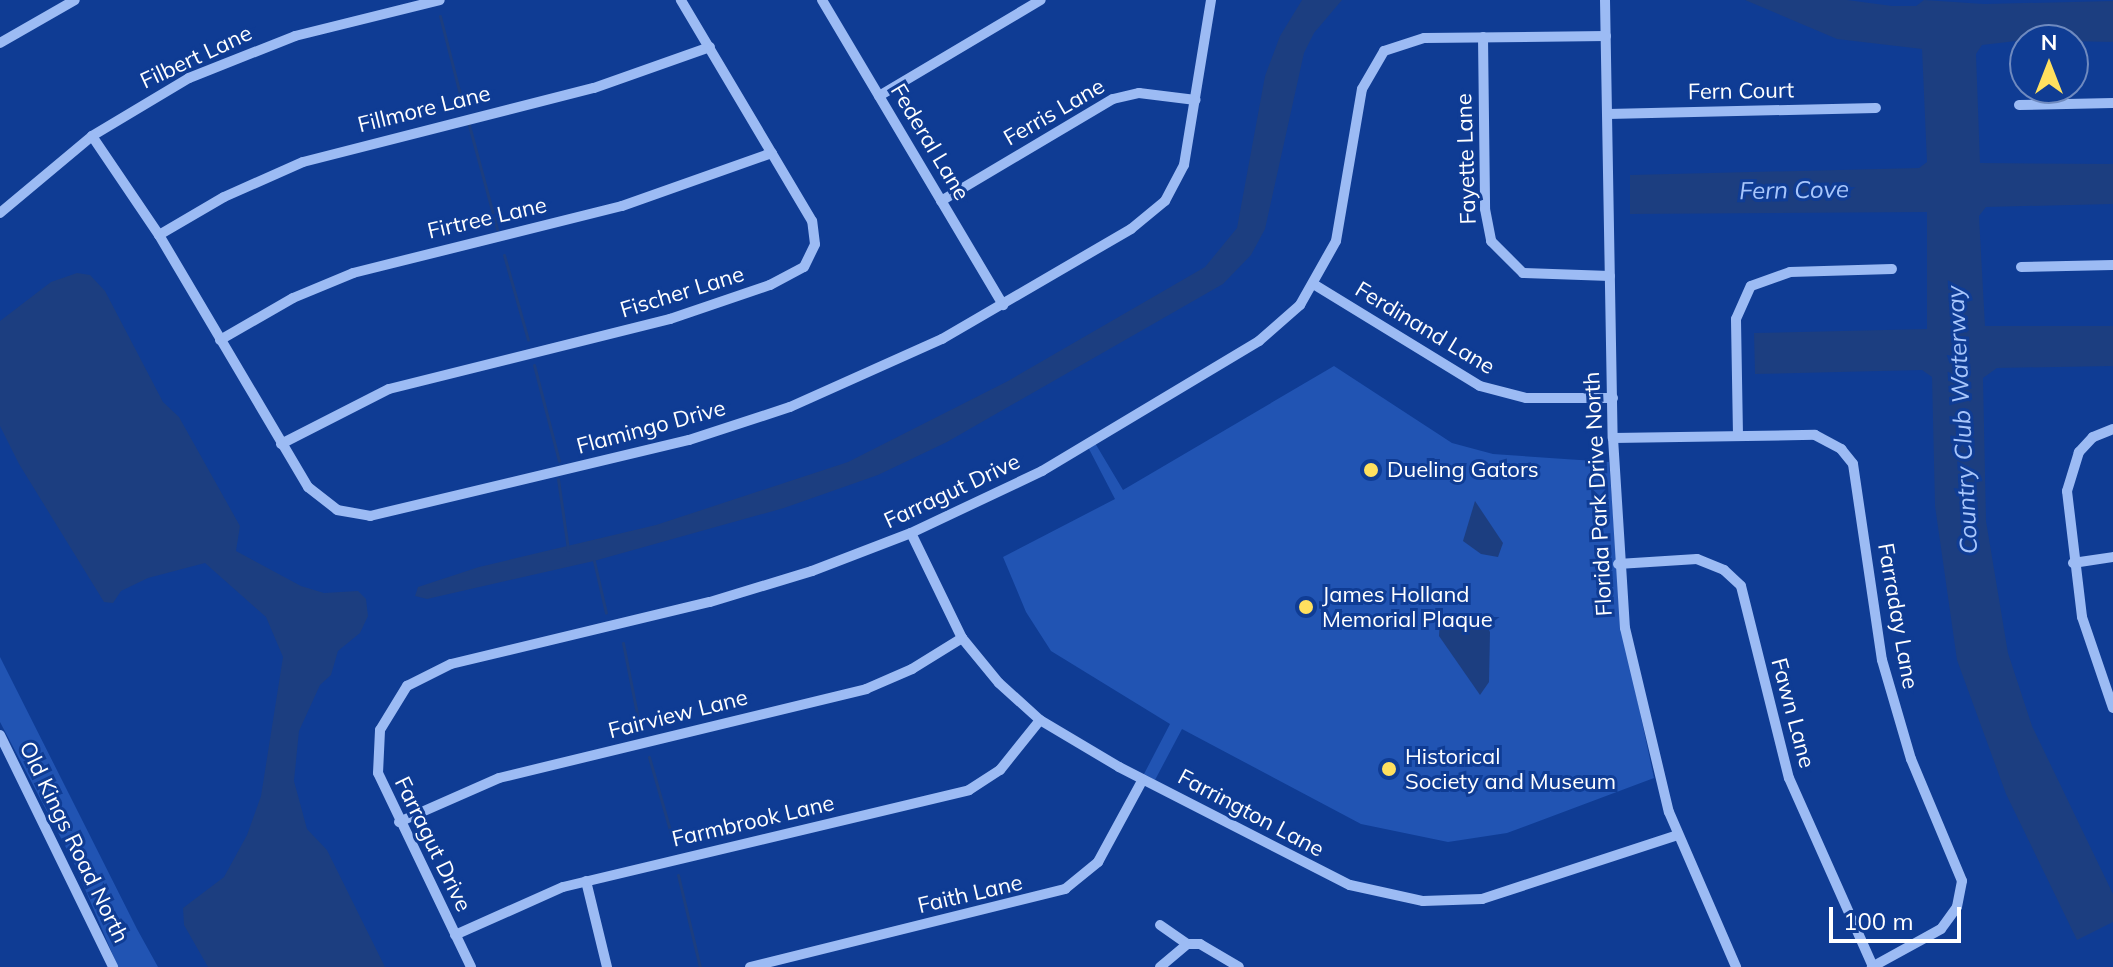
<!DOCTYPE html>
<html>
<head>
<meta charset="utf-8">
<style>
  body { margin:0 }
  #map { position:relative; width:2113px; height:967px; overflow:hidden; background:#0f3c94; font-family:Mulish,sans-serif }
  div>[style] { position:absolute }
  [style*='--x'] { left:calc(var(--x)*1px); top:calc(var(--y)*1px); width:calc(var(--w)*1px); rotate:calc(var(--a)*1deg) }
  .green>* { inset:0; background:#2154b3 }
  .water>* { inset:0; background:#1c3e80 }
  .stream>* { height:3px; margin:-1.5px; padding:0 1.5px; transform-origin:1.5px; border-radius:1.5px; background:#1c3e80 }
  .minor>* { height:10px; margin:-5px; padding:0 5px; transform-origin:5px; border-radius:5px; background:#9cbbf4 }
  .dots>* { width:22px; height:22px; translate:-50% -50%; box-sizing:border-box; border:4px solid #0f3c94; border-radius:50% }
  span { translate:-50% -50%; white-space:nowrap; text-align:center; line-height:1.15; -webkit-text-stroke:6px #0f3c94; paint-order:stroke }
  .street-label { font-size:22px; color:#fff }
  .poi-label { font-size:22px; color:#fff }
  .left { translate:0 -50%; text-align:left }
  .water-label { font-size:24px; color:#a8c6fb; font-style:italic }
  .north { position:absolute; left:2009px; top:24px; width:80px; height:80px; box-sizing:border-box; background:#0f3c94; border:2px solid #6f8abf; border-radius:50%; rotate:0deg; font-size:22px; font-weight:700; line-height:32px; text-align:center; color:#fff }
  .north::after { content:''; display:block; margin:auto; width:28px; height:36px; background:#ffe05f; clip-path:polygon(50% 0,100% 100%,50% 72%,0 100%) }
  .scale { position:absolute; left:1829px; top:907px; width:132px; height:36px; box-sizing:border-box; border:4px solid #fff; border-top:0; padding-left:10px; font-size:24px; line-height:28px; white-space:nowrap; color:#fff; -webkit-text-stroke:6px #0f3c94; paint-order:stroke }
</style>
</head>
<body>
<div id="map">
  <div class="green">
    <i style="clip-path:polygon(1334px 366px,1452px 443px,1493px 454px,1609px 462px,1622px 628px,1654px 778px,1507px 833px,1448px 842px,1361px 824px,1182px 729px,1155px 780px,1144px 774px,1170px 724px,1051px 651px,1026px 612px,1003px 557px,1115px 499px,1088px 447px,1095px 443px,1123px 490px)"></i>
    <i style="clip-path:polygon(0 657px,137px 929px,158px 967px,118px 967px,74px 863px,0 722px)"></i>
  </div>
  <div class="water">
    <i style="clip-path:polygon(1302px 0,1342px 0,1314px 33px,1304px 53px,1265px 229px,1251px 255px,1223px 284px,947px 442px,878px 475px,784px 508px,594px 561px,427px 599px,415px 596px,418px 587px,479px 567px,656px 525px,848px 462px,1008px 381px,1205px 267px,1237px 228px,1265px 76px,1280px 36px)"></i>
    <i style="clip-path:polygon(1745px 0,1847px 0,1892px 6px,1916px 6px,1924px 0,1984px 4px,2113px 1px,2113px 42px,2025px 40px,1982px 45px,1976px 54px,1980px 163px,2113px 164px,2113px 204px,1986px 207px,1979px 216px,1985px 326px,2113px 326px,2113px 366px,1997px 368px,1983px 378px,1986px 521px,2008px 653px,2032px 726px,2113px 894px,2113px 922px,2077px 940px,2006px 794px,1957px 660px,1935px 506px,1932px 377px,1922px 370px,1755px 374px,1754px 333px,1927px 329px,1927px 212px,1630px 214px,1630px 175px,1919px 168px,1927px 162px,1922px 49px,1837px 39px)"></i>
    <i style="clip-path:polygon(77px 273px,90px 275px,105px 291px,163px 402px,179px 417px,240px 526px,236px 551px,301px 586px,324px 593px,358px 591px,366px 599px,368px 616px,360px 633px,338px 651px,331px 675px,320px 685px,299px 731px,294px 781px,307px 829px,327px 850px,385px 967px,208px 967px,184px 925px,183px 908px,224px 877px,247px 835px,261px 796px,283px 657px,266px 617px,205px 563px,148px 578px,121px 591px,113px 603px,104px 602px,19px 464px,0 426px,0 321px,51px 282px)"></i>
    <i style="clip-path:polygon(1475px 501px,1503px 543px,1498px 557px,1481px 554px,1463px 541px)"></i>
    <i style="clip-path:polygon(1462px 613px,1483px 618px,1490px 632px,1489px 682px,1480px 695px,1439px 636px,1440px 621px)"></i>
  </div>
  <div class="stream">
    <i style="--x:440;--y:16;--w:89;--a:75.7"></i>
    <i style="--x:469;--y:125;--w:108;--a:74.9"></i>
    <i style="--x:504;--y:255;--w:88;--a:74.2"></i>
    <i style="--x:534;--y:365;--w:99;--a:75.4"></i>
    <i style="--x:558;--y:479;--w:71;--a:81.9"></i>
    <i style="--x:594;--y:561;--w:53;--a:77"></i>
    <i style="--x:623;--y:643;--w:83;--a:78.8"></i>
    <i style="--x:649;--y:757;--w:91;--a:74"></i>
    <i style="--x:678;--y:875;--w:95;--a:76.6"></i>
  </div>
  <div class="minor">
    <i style="--x:822;--y:0;--w:355;--a:59.3"></i>
    <i style="--x:1605;--y:0;--w:438;--a:89"></i>
    <i style="--x:1613;--y:438;--w:190;--a:86.4"></i>
    <i style="--x:1625;--y:628;--w:189;--a:76.6"></i>
    <i style="--x:1669;--y:812;--w:169;--a:66.6"></i>
    <i style="--x:1483;--y:37;--w:172;--a:89.3"></i>
    <i style="--x:1485;--y:209;--w:33;--a:79"></i>
    <i style="--x:1491;--y:241;--w:45;--a:45"></i>
    <i style="--x:1523;--y:273;--w:87;--a:2"></i>
    <i style="--x:0;--y:43;--w:86;--a:-29.8"></i>
    <i style="--x:879;--y:96;--w:188;--a:-30.7"></i>
    <i style="--x:2019;--y:105;--w:94;--a:-1.2"></i>
    <i style="--x:1608;--y:114;--w:268;--a:-1.3"></i>
    <i style="--x:92;--y:136;--w:120;--a:55.9"></i>
    <i style="--x:159;--y:235;--w:293;--a:59.4"></i>
    <i style="--x:308;--y:487;--w:37;--a:38"></i>
    <i style="--x:337;--y:510;--w:34;--a:10"></i>
    <i style="--x:370;--y:516;--w:328;--a:-13.4"></i>
    <i style="--x:689;--y:440;--w:106;--a:-18.1"></i>
    <i style="--x:790;--y:407;--w:167;--a:-24.1"></i>
    <i style="--x:942;--y:339;--w:219;--a:-30.2"></i>
    <i style="--x:1131;--y:229;--w:44;--a:-39.5"></i>
    <i style="--x:1165;--y:201;--w:41;--a:-62.2"></i>
    <i style="--x:1184;--y:165;--w:167;--a:-80.7"></i>
    <i style="--x:941;--y:201;--w:200;--a:-30.7"></i>
    <i style="--x:1113;--y:99;--w:27;--a:-13"></i>
    <i style="--x:1139;--y:93;--w:57;--a:7"></i>
    <i style="--x:0;--y:213;--w:120;--a:-39.9"></i>
    <i style="--x:92;--y:136;--w:113;--a:-30.9"></i>
    <i style="--x:189;--y:78;--w:114;--a:-21.6"></i>
    <i style="--x:295;--y:36;--w:149;--a:-13.9"></i>
    <i style="--x:159;--y:235;--w:75;--a:-30.3"></i>
    <i style="--x:224;--y:197;--w:86;--a:-23.9"></i>
    <i style="--x:303;--y:162;--w:300;--a:-14.3"></i>
    <i style="--x:594;--y:88;--w:123;--a:-19.5"></i>
    <i style="--x:2021;--y:267;--w:92;--a:-1.2"></i>
    <i style="--x:1315;--y:285;--w:193;--a:31.5"></i>
    <i style="--x:1480;--y:386;--w:48;--a:14.6"></i>
    <i style="--x:1526;--y:398;--w:87;--a:0"></i>
    <i style="--x:220;--y:340;--w:84;--a:-29.9"></i>
    <i style="--x:293;--y:298;--w:65;--a:-22.6"></i>
    <i style="--x:353;--y:273;--w:277;--a:-14"></i>
    <i style="--x:622;--y:206;--w:159;--a:-19.5"></i>
    <i style="--x:2113;--y:429;--w:22;--a:158"></i>
    <i style="--x:2093;--y:437;--w:21;--a:133"></i>
    <i style="--x:2079;--y:452;--w:41;--a:107.1"></i>
    <i style="--x:2067;--y:491;--w:127;--a:83.2"></i>
    <i style="--x:2082;--y:617;--w:96;--a:71.2"></i>
    <i style="--x:1738;--y:435;--w:116;--a:-91"></i>
    <i style="--x:1736;--y:319;--w:36;--a:-66"></i>
    <i style="--x:1751;--y:286;--w:41;--a:-19.7"></i>
    <i style="--x:1790;--y:272;--w:102;--a:-1.7"></i>
    <i style="--x:1613;--y:438;--w:202;--a:-0.9"></i>
    <i style="--x:1815;--y:435;--w:30;--a:28"></i>
    <i style="--x:1841;--y:449;--w:19;--a:51"></i>
    <i style="--x:1853;--y:464;--w:198;--a:81.6"></i>
    <i style="--x:1882;--y:660;--w:103;--a:73.7"></i>
    <i style="--x:1911;--y:759;--w:132;--a:67.3"></i>
    <i style="--x:1962;--y:881;--w:26;--a:101"></i>
    <i style="--x:1957;--y:907;--w:27;--a:126"></i>
    <i style="--x:1941;--y:929;--w:79;--a:151.2"></i>
    <i style="--x:281;--y:444;--w:121;--a:-27"></i>
    <i style="--x:389;--y:389;--w:290;--a:-14"></i>
    <i style="--x:670;--y:319;--w:106;--a:-18.8"></i>
    <i style="--x:770;--y:285;--w:38;--a:-28"></i>
    <i style="--x:804;--y:267;--w:25;--a:-64"></i>
    <i style="--x:815;--y:244;--w:23;--a:-97"></i>
    <i style="--x:812;--y:221;--w:257;--a:-120.7"></i>
    <i style="--x:911;--y:533;--w:117;--a:64.1"></i>
    <i style="--x:962;--y:638;--w:58;--a:50.6"></i>
    <i style="--x:999;--y:683;--w:55;--a:42.1"></i>
    <i style="--x:1040;--y:720;--w:92;--a:30.7"></i>
    <i style="--x:1119;--y:767;--w:259;--a:27.1"></i>
    <i style="--x:1350;--y:885;--w:75;--a:12.4"></i>
    <i style="--x:1423;--y:901;--w:59;--a:-1.9"></i>
    <i style="--x:1482;--y:899;--w:206;--a:-18.1"></i>
    <i style="--x:2073;--y:563;--w:40;--a:-8.5"></i>
    <i style="--x:1618;--y:564;--w:79;--a:-3.6"></i>
    <i style="--x:1697;--y:559;--w:29;--a:22"></i>
    <i style="--x:1724;--y:570;--w:23;--a:43"></i>
    <i style="--x:1741;--y:586;--w:198;--a:76"></i>
    <i style="--x:1789;--y:778;--w:207;--a:66"></i>
    <i style="--x:0;--y:735;--w:258;--a:64"></i>
    <i style="--x:399;--y:822;--w:109;--a:-23.7"></i>
    <i style="--x:499;--y:778;--w:378;--a:-13.6"></i>
    <i style="--x:866;--y:689;--w:50;--a:-23.5"></i>
    <i style="--x:912;--y:669;--w:59;--a:-31.8"></i>
    <i style="--x:586;--y:881;--w:89;--a:76.3"></i>
    <i style="--x:1160;--y:925;--w:33;--a:35"></i>
    <i style="--x:1187;--y:944;--w:13;--a:0"></i>
    <i style="--x:1200;--y:944;--w:45;--a:30.5"></i>
    <i style="--x:455;--y:935;--w:118;--a:-24"></i>
    <i style="--x:563;--y:887;--w:417;--a:-13.4"></i>
    <i style="--x:969;--y:790;--w:37;--a:-33"></i>
    <i style="--x:1000;--y:770;--w:64;--a:-51.3"></i>
    <i style="--x:471;--y:967;--w:215;--a:-115.6"></i>
    <i style="--x:378;--y:773;--w:43;--a:-87.3"></i>
    <i style="--x:380;--y:730;--w:52;--a:-58.5"></i>
    <i style="--x:407;--y:686;--w:49;--a:-26.6"></i>
    <i style="--x:451;--y:664;--w:266;--a:-13.5"></i>
    <i style="--x:710;--y:602;--w:107;--a:-16.9"></i>
    <i style="--x:812;--y:571;--w:106;--a:-21"></i>
    <i style="--x:911;--y:533;--w:145;--a:-25.3"></i>
    <i style="--x:1042;--y:471;--w:253;--a:-30.9"></i>
    <i style="--x:1259;--y:341;--w:55;--a:-41.3"></i>
    <i style="--x:1300;--y:305;--w:73;--a:-60.6"></i>
    <i style="--x:1336;--y:241;--w:154;--a:-80.3"></i>
    <i style="--x:1362;--y:89;--w:44;--a:-59.9"></i>
    <i style="--x:1384;--y:51;--w:42;--a:-18"></i>
    <i style="--x:1424;--y:38;--w:182;--a:-0.6"></i>
    <i style="--x:750;--y:967;--w:325;--a:-13.9"></i>
    <i style="--x:1065;--y:889;--w:43;--a:-39.3"></i>
    <i style="--x:1098;--y:862;--w:94;--a:-61.5"></i>
    <i style="--x:1160;--y:967;--w:35;--a:-40"></i>
  </div>
  <div class="dots">
    <i style="left:1371px;top:470px;background:#ffe05f"></i>
    <i style="left:1306px;top:607px;background:#ffe05f"></i>
    <i style="left:1389px;top:769px;background:#ffe05f"></i>
  </div>
  <div class="street-label">
    <span style="left:196px;top:57px;rotate:-25deg">Filbert Lane</span>
    <span style="left:1741px;top:91px;rotate:-1deg">Fern Court</span>
    <span style="left:424px;top:109px;rotate:-14deg">Fillmore Lane</span>
    <span style="left:1054px;top:112px;rotate:-30deg">Ferris Lane</span>
    <span style="left:930px;top:142px;rotate:59deg">Federal Lane</span>
    <span style="left:1466px;top:159px;rotate:-92deg">Fayette Lane</span>
    <span style="left:487px;top:218px;rotate:-13deg">Firtree Lane</span>
    <span style="left:682px;top:292px;rotate:-17deg">Fischer Lane</span>
    <span style="left:1425px;top:328px;rotate:31deg">Ferdinand Lane</span>
    <span style="left:651px;top:427px;rotate:-15deg">Flamingo Drive</span>
    <span style="left:952px;top:491px;rotate:-25deg">Farragut Drive</span>
    <span style="left:1598px;top:494px;rotate:-93deg">Florida Park Drive North</span>
    <span style="left:1898px;top:616px;rotate:80deg">Farraday Lane</span>
    <span style="left:1793px;top:713px;rotate:75deg">Fawn Lane</span>
    <span style="left:678px;top:714px;rotate:-14deg">Fairview Lane</span>
    <span style="left:1251px;top:813px;rotate:28deg">Farrington Lane</span>
    <span style="left:753px;top:821px;rotate:-13deg">Farmbrook Lane</span>
    <span style="left:74px;top:842px;rotate:64deg">Old Kings Road North</span>
    <span style="left:433px;top:844px;rotate:64deg">Farragut Drive</span>
    <span style="left:970px;top:894px;rotate:-13deg">Faith Lane</span>
  </div>
  <div class="poi-label">
    <span class="left" style="left:1387px;top:470px">Dueling Gators</span>
    <span class="left" style="left:1322px;top:607px">James Holland<br>Memorial Plaque</span>
    <span class="left" style="left:1405px;top:769px">Historical<br>Society and Museum</span>
  </div>
  <div class="water-label">
    <span style="left:1794px;top:190px;rotate:-1deg">Fern Cove</span>
    <span style="left:1962px;top:420px;rotate:-93deg">Country Club Waterway</span>
  </div>
  <div class="north">N</div>
  <div class="scale">100 m</div>
</div>
</body>
</html>
